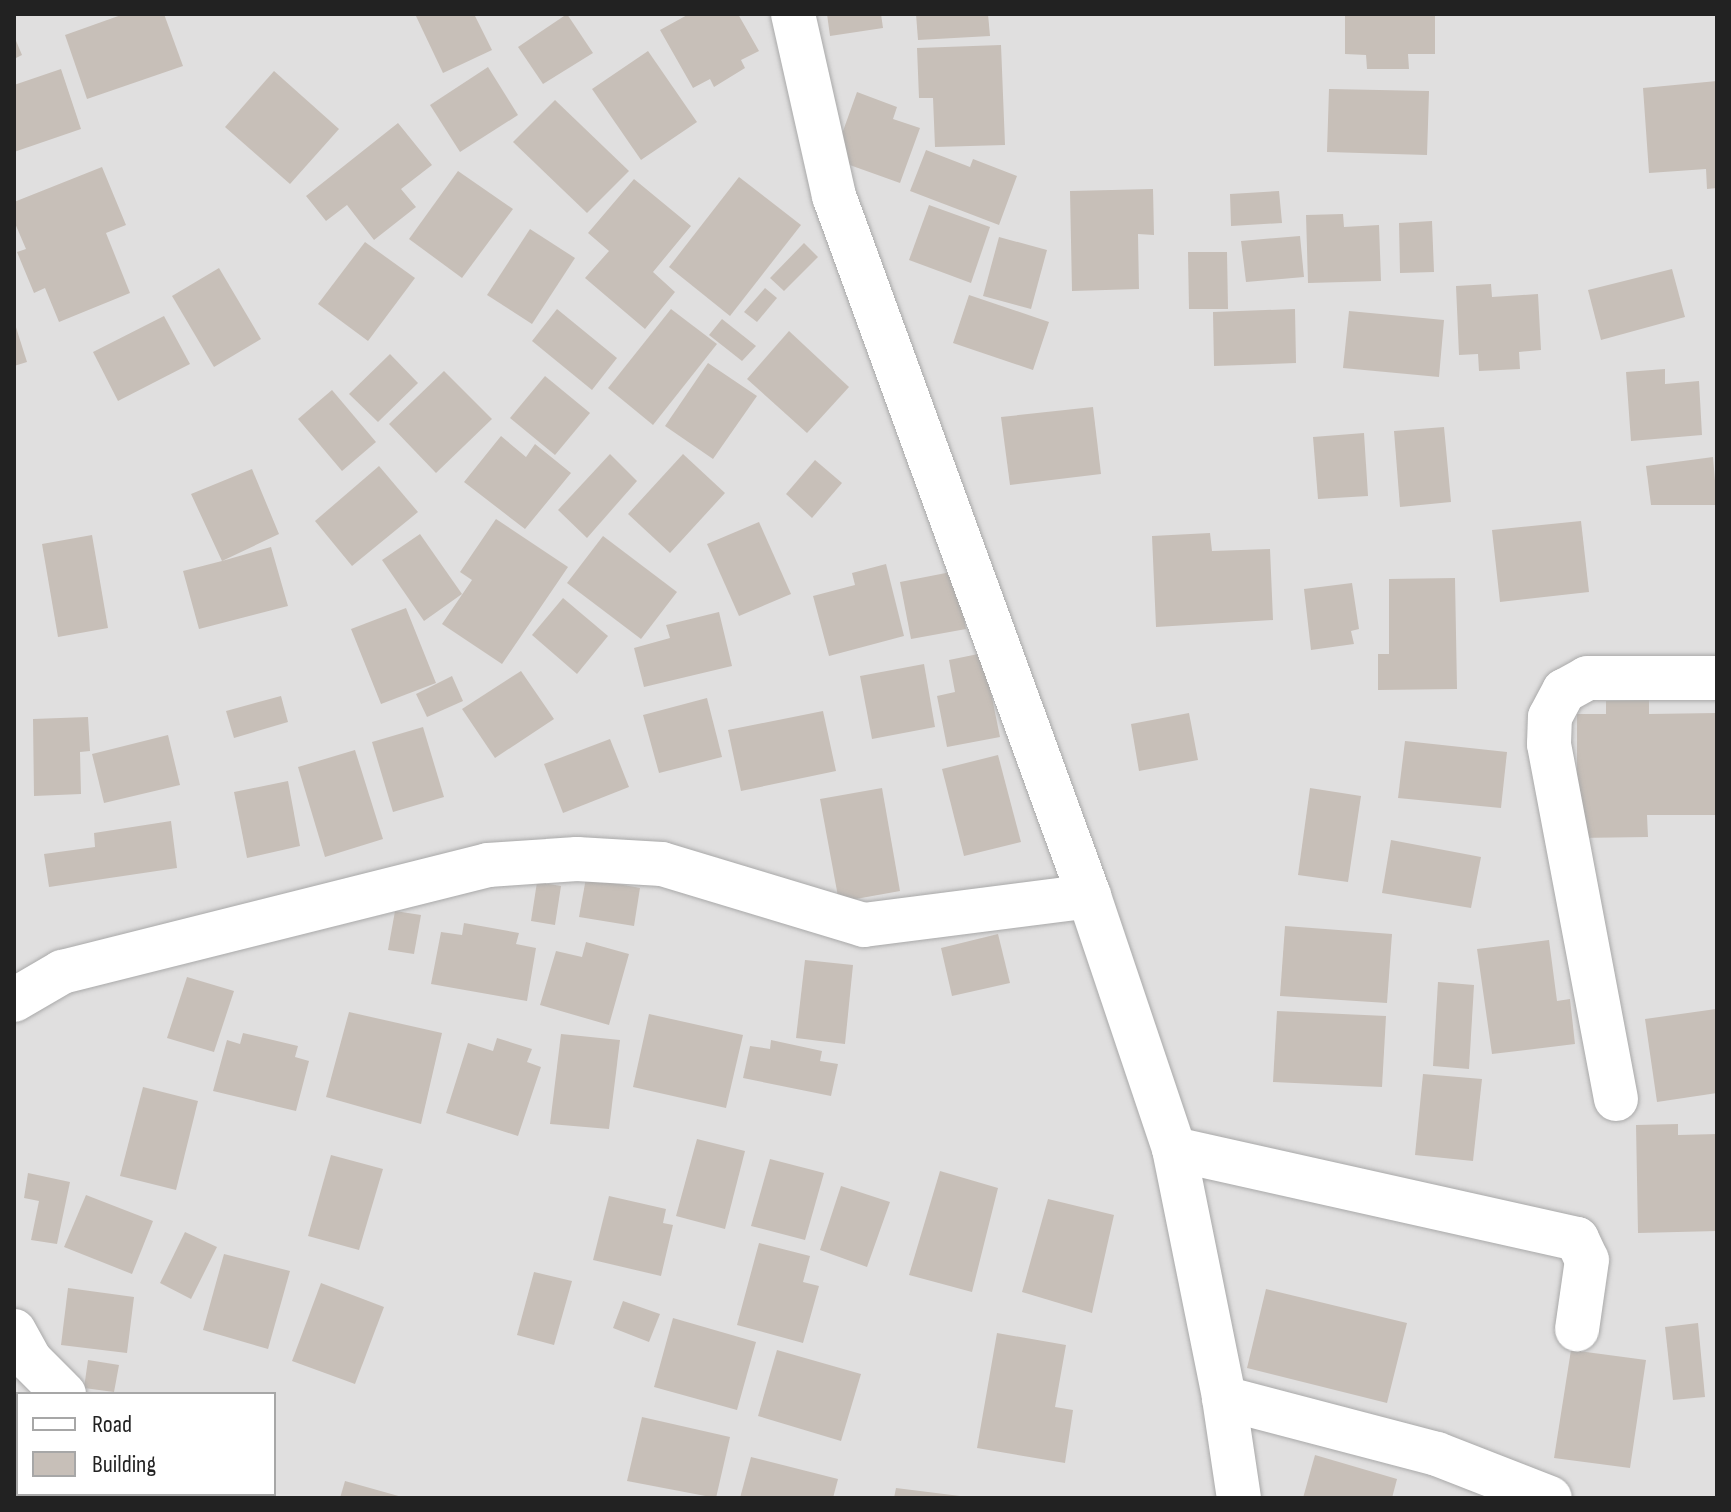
<!DOCTYPE html>
<html>
<head>
<meta charset="utf-8">
<style>
  body { margin:0 }
  #map { position:relative; width:1731px; height:1512px; overflow:hidden; background:#f2efe9; font-family:"Sofia Sans Condensed",sans-serif }
  div>[style] { position:absolute }
  [style*='--x'] { left:calc(var(--x)*1px); top:calc(var(--y)*1px); width:calc(var(--w)*1px); rotate:calc(var(--a)*1deg) }
  .residential>* { inset:0; background:#e0dfdf }
  .building>* { inset:0; background:#c7bfb8 }
  .roads { filter:drop-shadow(0 0 2px #a9a9a9) drop-shadow(0 0 2px #a9a9a9) }
  .street>* { height:44px; margin:-22px; padding:0 22px; transform-origin:22px; border-radius:22px; background:#fff }
  span { translate:-50% -50%; white-space:nowrap; text-align:center; line-height:1.15; -webkit-text-stroke:6px #fff; paint-order:stroke }
  .frame { position:absolute; inset:0; border:16px solid #222; pointer-events:none }
  .legend { position:absolute; left:16px; top:1392px; width:260px; height:104px; box-sizing:border-box; background:#fff; border:2px solid #a7a7a7; margin:0; padding:10px 14px; list-style:none; font-size:24px; color:#222 }
  .legend li { display:flex; align-items:center; gap:16px; height:40px }
  .legend b { width:40px; border:2px solid #a7a7a7 }
</style>
</head>
<body>
<div id="map">
  <div class="residential">
    <i style="clip-path:polygon(evenodd,14px 14px,1717px 14px,1717px 1498px,14px 1498px,14px 14px,18px 1394px,274px 1394px,274px 1494px,18px 1494px,18px 1394px)"></i>
  </div>
  <div class="building">
    <i style="clip-path:polygon(124px 14px,164px 14px,183px 66px,87px 99px,65px 35px)"></i>
    <i style="clip-path:polygon(415px 14px,474px 14px,492px 50px,443px 73px)"></i>
    <i style="clip-path:polygon(567px 14px,593px 53px,543px 84px,518px 47px)"></i>
    <i style="clip-path:polygon(689px 14px,738px 14px,759px 51px,741px 60px,745px 68px,714px 87px,710px 79px,693px 88px,660px 30px)"></i>
    <i style="clip-path:polygon(827px 14px,881px 14px,883px 28px,830px 36px)"></i>
    <i style="clip-path:polygon(916px 14px,988px 14px,990px 36px,918px 40px)"></i>
    <i style="clip-path:polygon(1345px 14px,1435px 14px,1435px 54px,1408px 54px,1409px 69px,1367px 69px,1366px 55px,1345px 54px)"></i>
    <i style="clip-path:polygon(14px 36px,22px 55px,14px 59px)"></i>
    <i style="clip-path:polygon(1001px 45px,1005px 145px,935px 147px,933px 98px,919px 98px,917px 48px)"></i>
    <i style="clip-path:polygon(648px 51px,697px 122px,641px 160px,592px 89px)"></i>
    <i style="clip-path:polygon(488px 67px,518px 115px,460px 152px,430px 105px)"></i>
    <i style="clip-path:polygon(61px 69px,81px 129px,14px 152px,14px 85px)"></i>
    <i style="clip-path:polygon(274px 71px,339px 129px,290px 184px,225px 127px)"></i>
    <i style="clip-path:polygon(1717px 81px,1717px 188px,1707px 189px,1706px 169px,1649px 173px,1643px 88px)"></i>
    <i style="clip-path:polygon(1329px 89px,1429px 91px,1427px 155px,1327px 152px)"></i>
    <i style="clip-path:polygon(857px 92px,897px 107px,893px 119px,920px 128px,900px 183px,833px 159px)"></i>
    <i style="clip-path:polygon(555px 100px,629px 171px,587px 213px,513px 142px)"></i>
    <i style="clip-path:polygon(398px 123px,432px 165px,401px 189px,416px 207px,374px 240px,347px 205px,326px 221px,306px 196px)"></i>
    <i style="clip-path:polygon(926px 150px,970px 167px,973px 159px,1017px 176px,999px 225px,910px 191px)"></i>
    <i style="clip-path:polygon(102px 167px,126px 225px,106px 233px,130px 293px,59px 322px,45px 288px,34px 293px,17px 252px,26px 249px,14px 221px,14px 202px)"></i>
    <i style="clip-path:polygon(458px 171px,513px 209px,462px 278px,409px 239px)"></i>
    <i style="clip-path:polygon(739px 177px,801px 225px,730px 316px,669px 267px)"></i>
    <i style="clip-path:polygon(634px 179px,691px 226px,653px 272px,675px 292px,645px 329px,585px 278px,609px 251px,588px 233px)"></i>
    <i style="clip-path:polygon(1153px 189px,1154px 235px,1138px 234px,1139px 289px,1072px 291px,1070px 191px)"></i>
    <i style="clip-path:polygon(1279px 191px,1282px 223px,1231px 226px,1230px 194px)"></i>
    <i style="clip-path:polygon(929px 205px,990px 227px,971px 283px,909px 260px)"></i>
    <i style="clip-path:polygon(1343px 214px,1344px 227px,1379px 225px,1381px 281px,1308px 283px,1306px 215px)"></i>
    <i style="clip-path:polygon(1432px 221px,1434px 272px,1400px 273px,1399px 223px)"></i>
    <i style="clip-path:polygon(530px 229px,575px 258px,532px 324px,487px 295px)"></i>
    <i style="clip-path:polygon(1300px 236px,1304px 277px,1246px 282px,1241px 241px)"></i>
    <i style="clip-path:polygon(999px 237px,1047px 250px,1031px 309px,983px 296px)"></i>
    <i style="clip-path:polygon(365px 242px,415px 278px,368px 341px,318px 304px)"></i>
    <i style="clip-path:polygon(804px 243px,818px 257px,784px 291px,770px 278px)"></i>
    <i style="clip-path:polygon(1188px 252px,1227px 252px,1228px 309px,1189px 309px)"></i>
    <i style="clip-path:polygon(219px 268px,261px 339px,214px 367px,172px 296px)"></i>
    <i style="clip-path:polygon(1672px 269px,1685px 317px,1601px 340px,1588px 290px)"></i>
    <i style="clip-path:polygon(1491px 284px,1492px 297px,1538px 294px,1541px 350px,1519px 352px,1520px 369px,1479px 371px,1478px 354px,1459px 355px,1456px 286px)"></i>
    <i style="clip-path:polygon(765px 288px,777px 298px,757px 322px,744px 312px)"></i>
    <i style="clip-path:polygon(969px 295px,1049px 322px,1033px 370px,953px 343px)"></i>
    <i style="clip-path:polygon(557px 309px,617px 358px,592px 390px,532px 341px)"></i>
    <i style="clip-path:polygon(671px 309px,717px 344px,653px 425px,608px 388px)"></i>
    <i style="clip-path:polygon(1295px 309px,1296px 363px,1214px 366px,1213px 312px)"></i>
    <i style="clip-path:polygon(1349px 311px,1444px 320px,1439px 377px,1343px 368px)"></i>
    <i style="clip-path:polygon(164px 316px,190px 364px,118px 401px,93px 352px)"></i>
    <i style="clip-path:polygon(722px 319px,756px 346px,742px 361px,709px 335px)"></i>
    <i style="clip-path:polygon(14px 321px,27px 362px,14px 366px)"></i>
    <i style="clip-path:polygon(789px 331px,849px 387px,807px 433px,747px 379px)"></i>
    <i style="clip-path:polygon(390px 354px,418px 383px,378px 422px,349px 394px)"></i>
    <i style="clip-path:polygon(708px 363px,757px 396px,713px 459px,665px 426px)"></i>
    <i style="clip-path:polygon(1665px 369px,1665px 384px,1699px 381px,1702px 435px,1631px 441px,1626px 372px)"></i>
    <i style="clip-path:polygon(444px 371px,492px 419px,436px 473px,389px 424px)"></i>
    <i style="clip-path:polygon(545px 376px,590px 413px,555px 455px,510px 418px)"></i>
    <i style="clip-path:polygon(332px 390px,376px 442px,342px 471px,298px 419px)"></i>
    <i style="clip-path:polygon(1093px 407px,1101px 474px,1010px 485px,1001px 417px)"></i>
    <i style="clip-path:polygon(1444px 427px,1451px 502px,1400px 507px,1394px 431px)"></i>
    <i style="clip-path:polygon(1364px 433px,1368px 496px,1318px 499px,1313px 437px)"></i>
    <i style="clip-path:polygon(501px 436px,526px 457px,535px 444px,571px 473px,525px 529px,464px 482px)"></i>
    <i style="clip-path:polygon(610px 454px,637px 481px,587px 538px,558px 510px)"></i>
    <i style="clip-path:polygon(683px 454px,725px 493px,670px 553px,628px 514px)"></i>
    <i style="clip-path:polygon(1713px 457px,1717px 505px,1651px 505px,1646px 466px)"></i>
    <i style="clip-path:polygon(815px 460px,842px 483px,812px 518px,786px 494px)"></i>
    <i style="clip-path:polygon(379px 466px,418px 512px,352px 566px,315px 521px)"></i>
    <i style="clip-path:polygon(252px 469px,279px 534px,222px 561px,271px 547px,288px 606px,199px 629px,183px 571px,222px 561px,191px 494px)"></i>
    <i style="clip-path:polygon(496px 519px,568px 567px,502px 664px,442px 624px,472px 580px,460px 572px)"></i>
    <i style="clip-path:polygon(1581px 521px,1589px 592px,1500px 602px,1492px 530px)"></i>
    <i style="clip-path:polygon(759px 522px,791px 594px,739px 616px,707px 544px)"></i>
    <i style="clip-path:polygon(1210px 533px,1212px 551px,1270px 549px,1273px 620px,1156px 627px,1152px 536px)"></i>
    <i style="clip-path:polygon(420px 534px,462px 594px,424px 621px,382px 560px)"></i>
    <i style="clip-path:polygon(92px 535px,108px 628px,58px 637px,42px 544px)"></i>
    <i style="clip-path:polygon(603px 536px,677px 592px,641px 639px,567px 583px)"></i>
    <i style="clip-path:polygon(886px 564px,904px 636px,829px 656px,813px 596px,855px 585px,852px 573px)"></i>
    <i style="clip-path:polygon(956px 571px,966px 629px,911px 639px,900px 582px)"></i>
    <i style="clip-path:polygon(1455px 578px,1457px 689px,1378px 690px,1378px 654px,1389px 654px,1389px 579px)"></i>
    <i style="clip-path:polygon(1352px 583px,1359px 629px,1351px 631px,1354px 644px,1311px 650px,1304px 589px)"></i>
    <i style="clip-path:polygon(563px 598px,608px 636px,577px 674px,532px 635px)"></i>
    <i style="clip-path:polygon(406px 608px,436px 683px,381px 704px,351px 629px)"></i>
    <i style="clip-path:polygon(719px 612px,732px 666px,644px 687px,634px 648px,670px 638px,666px 625px)"></i>
    <i style="clip-path:polygon(983px 653px,1000px 737px,947px 747px,937px 696px,955px 692px,949px 660px)"></i>
    <i style="clip-path:polygon(924px 664px,935px 727px,872px 739px,860px 676px)"></i>
    <i style="clip-path:polygon(521px 671px,554px 719px,495px 758px,462px 709px)"></i>
    <i style="clip-path:polygon(452px 676px,463px 701px,427px 717px,416px 694px)"></i>
    <i style="clip-path:polygon(281px 696px,288px 722px,234px 738px,226px 711px)"></i>
    <i style="clip-path:polygon(707px 698px,722px 757px,659px 773px,643px 715px)"></i>
    <i style="clip-path:polygon(1649px 700px,1649px 714px,1717px 713px,1717px 815px,1647px 815px,1648px 837px,1577px 838px,1577px 714px,1606px 714px,1606px 701px)"></i>
    <i style="clip-path:polygon(823px 711px,836px 771px,741px 791px,728px 730px)"></i>
    <i style="clip-path:polygon(1189px 713px,1198px 760px,1139px 771px,1131px 724px)"></i>
    <i style="clip-path:polygon(88px 717px,90px 751px,80px 752px,81px 794px,34px 796px,33px 719px)"></i>
    <i style="clip-path:polygon(423px 727px,444px 797px,393px 812px,372px 742px)"></i>
    <i style="clip-path:polygon(168px 735px,180px 785px,104px 803px,92px 754px)"></i>
    <i style="clip-path:polygon(610px 739px,629px 787px,563px 813px,544px 764px)"></i>
    <i style="clip-path:polygon(1405px 741px,1507px 752px,1501px 808px,1398px 798px)"></i>
    <i style="clip-path:polygon(355px 750px,383px 839px,325px 857px,298px 767px)"></i>
    <i style="clip-path:polygon(998px 755px,1021px 842px,964px 856px,942px 769px)"></i>
    <i style="clip-path:polygon(288px 781px,300px 846px,247px 858px,234px 792px)"></i>
    <i style="clip-path:polygon(882px 788px,900px 891px,839px 902px,820px 799px)"></i>
    <i style="clip-path:polygon(1310px 788px,1361px 796px,1348px 882px,1298px 875px)"></i>
    <i style="clip-path:polygon(171px 821px,177px 868px,49px 887px,44px 854px,95px 847px,94px 833px)"></i>
    <i style="clip-path:polygon(1391px 840px,1481px 857px,1471px 908px,1382px 893px)"></i>
    <i style="clip-path:polygon(586px 878px,640px 888px,634px 926px,579px 917px)"></i>
    <i style="clip-path:polygon(537px 882px,561px 886px,555px 925px,531px 921px)"></i>
    <i style="clip-path:polygon(395px 911px,421px 915px,414px 954px,388px 950px)"></i>
    <i style="clip-path:polygon(464px 923px,519px 933px,516px 944px,536px 948px,527px 1001px,431px 984px,441px 932px,462px 935px)"></i>
    <i style="clip-path:polygon(1285px 926px,1392px 934px,1387px 1003px,1280px 996px)"></i>
    <i style="clip-path:polygon(998px 934px,1010px 983px,952px 996px,941px 948px)"></i>
    <i style="clip-path:polygon(1549px 940px,1557px 1001px,1570px 999px,1575px 1044px,1492px 1054px,1477px 949px)"></i>
    <i style="clip-path:polygon(586px 942px,629px 954px,609px 1025px,540px 1005px,556px 951px,582px 957px)"></i>
    <i style="clip-path:polygon(805px 960px,853px 965px,845px 1044px,796px 1038px)"></i>
    <i style="clip-path:polygon(187px 977px,234px 991px,214px 1052px,167px 1038px)"></i>
    <i style="clip-path:polygon(1438px 982px,1474px 985px,1469px 1069px,1433px 1066px)"></i>
    <i style="clip-path:polygon(1716px 1009px,1717px 1093px,1657px 1102px,1645px 1019px)"></i>
    <i style="clip-path:polygon(1277px 1011px,1386px 1016px,1382px 1087px,1273px 1082px)"></i>
    <i style="clip-path:polygon(349px 1012px,442px 1033px,421px 1124px,326px 1097px)"></i>
    <i style="clip-path:polygon(649px 1014px,743px 1035px,726px 1108px,633px 1087px)"></i>
    <i style="clip-path:polygon(243px 1033px,298px 1046px,295px 1057px,309px 1061px,296px 1111px,213px 1091px,227px 1040px,240px 1044px)"></i>
    <i style="clip-path:polygon(561px 1034px,620px 1040px,609px 1129px,550px 1124px)"></i>
    <i style="clip-path:polygon(497px 1038px,532px 1049px,527px 1062px,541px 1067px,518px 1136px,446px 1113px,468px 1043px,493px 1051px)"></i>
    <i style="clip-path:polygon(771px 1040px,822px 1051px,820px 1061px,838px 1064px,831px 1096px,743px 1078px,750px 1046px,770px 1049px)"></i>
    <i style="clip-path:polygon(1423px 1074px,1482px 1079px,1473px 1161px,1415px 1155px)"></i>
    <i style="clip-path:polygon(143px 1087px,198px 1101px,176px 1190px,120px 1176px)"></i>
    <i style="clip-path:polygon(1678px 1124px,1678px 1135px,1717px 1134px,1717px 1231px,1638px 1233px,1636px 1125px)"></i>
    <i style="clip-path:polygon(697px 1139px,745px 1151px,725px 1229px,676px 1216px)"></i>
    <i style="clip-path:polygon(331px 1155px,383px 1169px,359px 1250px,308px 1236px)"></i>
    <i style="clip-path:polygon(770px 1159px,824px 1173px,805px 1240px,751px 1226px)"></i>
    <i style="clip-path:polygon(940px 1171px,998px 1188px,972px 1292px,909px 1275px)"></i>
    <i style="clip-path:polygon(28px 1173px,70px 1182px,57px 1244px,31px 1240px,39px 1201px,24px 1198px)"></i>
    <i style="clip-path:polygon(841px 1186px,890px 1202px,867px 1267px,820px 1250px)"></i>
    <i style="clip-path:polygon(86px 1195px,153px 1221px,132px 1274px,64px 1247px)"></i>
    <i style="clip-path:polygon(609px 1196px,666px 1209px,663px 1223px,673px 1225px,661px 1276px,593px 1260px)"></i>
    <i style="clip-path:polygon(1048px 1199px,1114px 1215px,1092px 1313px,1022px 1292px)"></i>
    <i style="clip-path:polygon(185px 1232px,217px 1247px,191px 1299px,160px 1283px)"></i>
    <i style="clip-path:polygon(759px 1243px,810px 1256px,803px 1282px,819px 1286px,803px 1343px,737px 1325px)"></i>
    <i style="clip-path:polygon(224px 1254px,290px 1271px,268px 1349px,203px 1330px)"></i>
    <i style="clip-path:polygon(534px 1272px,572px 1281px,554px 1345px,517px 1335px)"></i>
    <i style="clip-path:polygon(321px 1283px,384px 1307px,355px 1384px,292px 1361px)"></i>
    <i style="clip-path:polygon(68px 1288px,134px 1297px,127px 1353px,61px 1345px)"></i>
    <i style="clip-path:polygon(1266px 1289px,1407px 1323px,1387px 1403px,1247px 1368px)"></i>
    <i style="clip-path:polygon(623px 1301px,660px 1314px,649px 1342px,613px 1328px)"></i>
    <i style="clip-path:polygon(673px 1318px,756px 1342px,737px 1410px,654px 1387px)"></i>
    <i style="clip-path:polygon(1698px 1323px,1705px 1397px,1673px 1400px,1665px 1327px)"></i>
    <i style="clip-path:polygon(997px 1333px,1066px 1345px,1055px 1407px,1073px 1410px,1065px 1463px,977px 1448px)"></i>
    <i style="clip-path:polygon(777px 1350px,861px 1374px,841px 1441px,758px 1416px)"></i>
    <i style="clip-path:polygon(1571px 1350px,1646px 1360px,1630px 1468px,1554px 1458px)"></i>
    <i style="clip-path:polygon(88px 1360px,119px 1365px,114px 1392px,84px 1388px)"></i>
    <i style="clip-path:polygon(642px 1417px,730px 1437px,716px 1498px,627px 1481px)"></i>
    <i style="clip-path:polygon(1315px 1455px,1397px 1479px,1392px 1498px,1303px 1498px)"></i>
    <i style="clip-path:polygon(751px 1457px,838px 1479px,833px 1498px,740px 1498px)"></i>
    <i style="clip-path:polygon(345px 1481px,402px 1497px,402px 1498px,340px 1498px)"></i>
    <i style="clip-path:polygon(896px 1488px,960px 1496px,960px 1498px,894px 1498px)"></i>
  </div>
  <div class="roads">
    <div class="street">
      <i style="--x:793;--y:14;--w:187;--a:77.3"></i>
      <i style="--x:834;--y:196;--w:745;--a:69.98"></i>
      <i style="--x:1089;--y:896;--w:267;--a:71.4"></i>
      <i style="--x:1174;--y:1149;--w:254;--a:78.6"></i>
      <i style="--x:1224;--y:1398;--w:101;--a:81.5"></i>
      <i style="--x:14;--y:1000;--w:56;--a:-30.3"></i>
      <i style="--x:62;--y:972;--w:439;--a:-14.1"></i>
      <i style="--x:488;--y:865;--w:89;--a:-3.9"></i>
      <i style="--x:577;--y:859;--w:85;--a:3.4"></i>
      <i style="--x:662;--y:864;--w:211;--a:16.8"></i>
      <i style="--x:864;--y:925;--w:227;--a:-7.3"></i>
      <i style="--x:1616;--y:1099;--w:361;--a:-100.7"></i>
      <i style="--x:1549;--y:744;--w:27;--a:-88"></i>
      <i style="--x:1550;--y:717;--w:30;--a:-62"></i>
      <i style="--x:1564;--y:691;--w:26;--a:-29"></i>
      <i style="--x:1587;--y:678;--w:130;--a:0"></i>
      <i style="--x:1174;--y:1149;--w:413;--a:12.6"></i>
      <i style="--x:1577;--y:1239;--w:23;--a:65"></i>
      <i style="--x:1587;--y:1260;--w:70;--a:98.2"></i>
      <i style="--x:14;--y:1331;--w:33;--a:61"></i>
      <i style="--x:30;--y:1360;--w:48;--a:45"></i>
      <i style="--x:1224;--y:1398;--w:220;--a:14.7"></i>
      <i style="--x:1437;--y:1454;--w:121;--a:21.3"></i>
      <i style="--x:118;--y:1494;--w:4;--a:76"></i>
    </div>
  </div>
  <div class="frame"></div>
  <ul class="legend">
  <li><b style="height:10px;background:#fff"></b>Road</li>
  <li><b style="height:22px;background:#c7bfb8"></b>Building</li>
  </ul>
</div>
</body>
</html>
